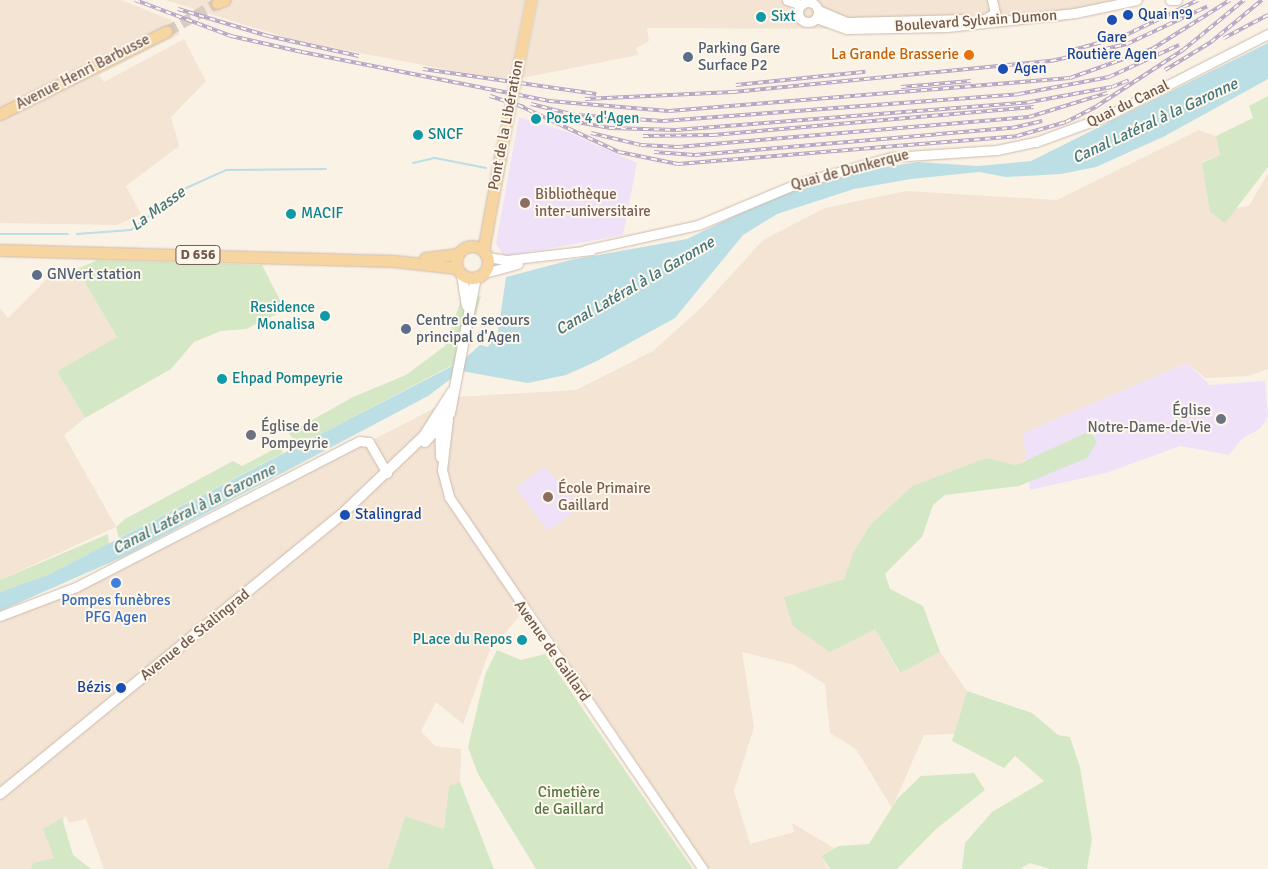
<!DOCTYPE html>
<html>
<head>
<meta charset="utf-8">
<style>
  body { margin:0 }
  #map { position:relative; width:1268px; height:869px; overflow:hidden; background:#fbf2e6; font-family:Signika,sans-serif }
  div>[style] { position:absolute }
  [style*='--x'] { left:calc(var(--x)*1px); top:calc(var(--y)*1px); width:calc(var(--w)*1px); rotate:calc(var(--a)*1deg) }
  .residential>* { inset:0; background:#f3e4d4 }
  .education>* { inset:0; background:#efe2f8 }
  .green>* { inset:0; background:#d4e8c5 }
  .water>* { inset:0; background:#bbdfe4 }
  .stream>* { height:2px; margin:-1px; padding:0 1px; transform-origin:1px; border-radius:1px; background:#bbdfe4 }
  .primary-tunnel>* { height:11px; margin-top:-5.5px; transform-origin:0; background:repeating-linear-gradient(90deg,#d9ccc0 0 11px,transparent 0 16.5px) }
  .roads { filter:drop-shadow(0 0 1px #cdbaac) drop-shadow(0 0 1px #cdbaac) }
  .tertiary>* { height:9px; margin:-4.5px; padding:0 4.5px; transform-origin:4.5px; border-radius:4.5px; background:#fff }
  .tertiary>.ring { margin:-4.5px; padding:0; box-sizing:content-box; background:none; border:9px solid #fff; border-radius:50% }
  .secondary>* { height:10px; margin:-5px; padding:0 5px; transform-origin:5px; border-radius:5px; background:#fff }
  .primary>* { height:11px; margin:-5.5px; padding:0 5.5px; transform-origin:5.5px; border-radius:5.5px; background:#f7d5a1 }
  .primary>.ring { margin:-5.5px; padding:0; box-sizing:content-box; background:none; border:11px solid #f7d5a1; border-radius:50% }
  .rail>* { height:4px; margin-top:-2px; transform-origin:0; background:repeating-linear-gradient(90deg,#fef7ec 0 5.5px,#b5a5c5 0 11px); box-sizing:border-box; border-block:1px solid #b5a5c5 }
  .bridges { filter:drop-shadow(0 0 1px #d8d1cd) drop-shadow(0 0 1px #d8d1cd) }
  .primary-bridge>* { height:11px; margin:-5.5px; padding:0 5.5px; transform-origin:5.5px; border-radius:5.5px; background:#f7d5a1 }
  .dots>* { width:14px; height:14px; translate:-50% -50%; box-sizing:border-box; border:2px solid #fef7ec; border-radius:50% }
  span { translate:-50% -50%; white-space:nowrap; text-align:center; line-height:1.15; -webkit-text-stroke:4px #fef7ec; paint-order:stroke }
  .shield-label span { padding:1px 4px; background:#fef7ec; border:1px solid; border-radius:4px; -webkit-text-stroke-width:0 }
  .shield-label { font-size:14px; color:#73594c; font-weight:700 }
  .transit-label { font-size:15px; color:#164399 }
  .left { translate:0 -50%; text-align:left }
  .right { translate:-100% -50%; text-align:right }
  .culture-label { font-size:15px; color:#0d838f }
  .street-label { font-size:15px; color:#73594c }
  .service-label { font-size:15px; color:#4e5e75 }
  .food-label { font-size:15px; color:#c56008 }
  .education-label { font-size:15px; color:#785e54 }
  .worship-label { font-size:15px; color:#5b616d }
  .shop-label { font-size:15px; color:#366cbe }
  .park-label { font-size:15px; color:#547844 }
  .water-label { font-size:16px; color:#43777f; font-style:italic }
</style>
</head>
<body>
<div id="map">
  <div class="residential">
    <i style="clip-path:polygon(0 0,121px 0,171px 20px,180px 34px,99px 75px,104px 82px,184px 39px,206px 81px,171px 117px,179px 146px,126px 186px,141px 214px,117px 225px,0 223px)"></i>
    <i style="clip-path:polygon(166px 0,1147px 0,1058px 22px,949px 29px,647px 28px,649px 41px,636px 48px,638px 55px,507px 81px,297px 41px)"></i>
    <i style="clip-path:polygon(1199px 130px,1216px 136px,1220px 155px,1202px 162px,1225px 222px,1234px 208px,1249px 206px,1268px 173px,1268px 369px,1248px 376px,1205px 378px,1187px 363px,1024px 433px,1026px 459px,1016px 465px,986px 458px,912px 486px,870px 525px,853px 553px,844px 579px,784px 597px,875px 629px,899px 673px,940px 652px,967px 691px,954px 734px,924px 735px,892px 808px,856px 749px,830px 733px,825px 684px,794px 665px,742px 652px,754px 727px,734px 791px,750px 844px,794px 832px,792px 823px,834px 848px,821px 856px,828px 869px,708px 869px,530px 604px,489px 652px,463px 724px,436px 702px,421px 731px,435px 746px,461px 749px,460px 782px,449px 787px,444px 829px,405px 816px,388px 869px,104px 869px,86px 819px,69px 823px,65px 815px,54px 858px,33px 863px,31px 869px,0 869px,0 619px,103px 579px,456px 397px,576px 390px,653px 351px,702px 307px,763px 240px,825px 208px,906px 191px,1057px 200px)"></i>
    <i style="clip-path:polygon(58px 268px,77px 269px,117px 337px,57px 371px,85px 418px,64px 435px,116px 527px,0 580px,0 308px,8px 318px)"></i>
  </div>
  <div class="education">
    <i style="clip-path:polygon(519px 117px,568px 132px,637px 163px,623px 235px,504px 257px,496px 243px)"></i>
    <i style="clip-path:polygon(1187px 363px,1210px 385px,1265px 381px,1268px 416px,1261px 428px,1242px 439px,1229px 455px,1180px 446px,1106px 473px,1030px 490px,1023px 433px)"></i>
    <i style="clip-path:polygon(544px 467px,581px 506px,548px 531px,516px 488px)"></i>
  </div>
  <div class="green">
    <i style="clip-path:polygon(1268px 96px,1268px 167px,1225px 223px,1210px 212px,1202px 163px,1220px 155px,1216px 136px,1253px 118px,1249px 106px)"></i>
    <i style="clip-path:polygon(98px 260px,262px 265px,285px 310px,246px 329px,221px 331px,194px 342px,171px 369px,85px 418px,57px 371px,117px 337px,77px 269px)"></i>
    <i style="clip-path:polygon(481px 296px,464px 359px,298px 446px,289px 433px,353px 397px,406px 375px,445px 346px,460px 303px)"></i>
    <i style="clip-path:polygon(1090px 431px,1097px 442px,1087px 458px,1019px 486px,945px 495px,933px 505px,922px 537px,885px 574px,890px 589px,923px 606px,940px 652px,900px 673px,875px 629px,830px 652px,793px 626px,784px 597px,844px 579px,853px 553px,870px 525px,912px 486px,986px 458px,1016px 465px)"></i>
    <i style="clip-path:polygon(280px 446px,283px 453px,119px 538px,116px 527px,125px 519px,233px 461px,242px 466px)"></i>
    <i style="clip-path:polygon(108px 534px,109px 544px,50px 574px,0 592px,0 580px)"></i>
    <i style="clip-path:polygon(497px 650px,521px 660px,545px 654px,693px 869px,536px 869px,478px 774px,468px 747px,485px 675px)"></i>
    <i style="clip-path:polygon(967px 691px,1032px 713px,1058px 735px,1070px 737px,1080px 767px,1092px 839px,1087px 869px,1050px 869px,1030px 863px,1020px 869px,962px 869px,965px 843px,992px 812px,1044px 781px,1015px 756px,1004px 768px,952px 741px)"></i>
    <i style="clip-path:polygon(974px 773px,985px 790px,935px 830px,897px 869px,830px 869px,821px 856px,839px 846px,869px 844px,898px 798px,921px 776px)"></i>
    <i style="clip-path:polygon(460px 782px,494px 869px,388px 869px,405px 816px,444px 829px,449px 786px)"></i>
    <i style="clip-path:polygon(62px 818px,73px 855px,91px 869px,31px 869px,33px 863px,54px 858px,43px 829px)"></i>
  </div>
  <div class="water">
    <i style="clip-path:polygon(1268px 43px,1268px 79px,1165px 136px,1096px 167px,1061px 174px,1006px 177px,979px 172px,911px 179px,854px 189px,777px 214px,743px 235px,675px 318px,595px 362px,566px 375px,528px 383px,461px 371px,428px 396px,127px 555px,0 611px,0 592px,50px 574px,462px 361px,480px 345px,488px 347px,498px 332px,506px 277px,571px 260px,687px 239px,780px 194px,867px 170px,918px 162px,978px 166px,1031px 161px)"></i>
  </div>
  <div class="stream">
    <i style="--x:413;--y:163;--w:23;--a:-13"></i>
    <i style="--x:435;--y:158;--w:52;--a:11.1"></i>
    <i style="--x:0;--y:234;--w:68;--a:0"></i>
    <i style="--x:77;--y:234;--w:54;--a:-4.2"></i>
    <i style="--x:131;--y:230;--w:67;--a:-37.7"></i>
    <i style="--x:184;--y:189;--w:46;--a:-24.3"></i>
    <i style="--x:226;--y:170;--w:100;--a:-0.6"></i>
  </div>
  <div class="primary-tunnel">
    <i style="--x:167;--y:31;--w:57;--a:-29.2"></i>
  </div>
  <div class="roads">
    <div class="tertiary">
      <i style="--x:787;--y:0;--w:15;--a:20"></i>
      <i style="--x:992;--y:0;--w:18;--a:77"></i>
      <i style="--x:1170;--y:0;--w:7;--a:0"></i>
      <i class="ring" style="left:798px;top:2px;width:11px;height:11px"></i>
      <i style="--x:818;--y:10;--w:30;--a:23"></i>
      <i style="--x:846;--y:22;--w:121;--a:-1.4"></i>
      <i style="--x:816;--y:18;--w:33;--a:20"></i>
      <i style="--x:847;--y:29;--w:100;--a:-1.1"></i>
      <i style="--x:947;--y:27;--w:129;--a:-6.2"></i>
      <i style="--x:1075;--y:13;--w:63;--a:-11.8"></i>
      <i style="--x:983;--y:20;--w:14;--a:-30"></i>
      <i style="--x:585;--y:250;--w:116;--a:-12.5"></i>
      <i style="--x:698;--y:225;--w:106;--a:-22.7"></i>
      <i style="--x:796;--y:184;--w:100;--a:-15.7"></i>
      <i style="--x:892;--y:157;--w:105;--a:-3.8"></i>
      <i style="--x:997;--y:150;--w:40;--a:-12"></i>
      <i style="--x:1036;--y:142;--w:78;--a:-20.3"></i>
      <i style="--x:1109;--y:115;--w:178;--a:-27"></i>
      <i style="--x:487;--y:257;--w:20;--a:9"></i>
      <i style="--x:507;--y:260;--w:85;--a:-6.8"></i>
      <i style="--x:484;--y:273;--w:35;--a:-15"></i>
      <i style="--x:448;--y:419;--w:51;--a:96.7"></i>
      <i style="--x:442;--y:470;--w:28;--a:75"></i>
      <i style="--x:449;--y:497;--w:450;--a:55.7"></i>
      <i style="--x:439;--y:424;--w:33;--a:88"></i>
      <i style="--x:0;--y:616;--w:81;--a:-20.9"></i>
      <i style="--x:76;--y:587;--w:318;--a:-27.3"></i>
      <i style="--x:359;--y:441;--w:10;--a:6"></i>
      <i style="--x:369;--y:442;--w:36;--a:60"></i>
    </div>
    <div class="secondary">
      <i style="--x:462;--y:275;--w:31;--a:81"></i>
      <i style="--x:425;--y:442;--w:38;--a:-49"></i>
      <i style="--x:450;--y:413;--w:138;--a:-79.2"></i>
      <i style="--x:0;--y:794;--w:441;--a:-39.3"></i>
      <i style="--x:341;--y:515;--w:115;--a:-43.6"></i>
      <i style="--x:424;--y:436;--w:52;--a:-57.5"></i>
    </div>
    <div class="primary">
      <i style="--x:217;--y:3;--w:8;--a:-23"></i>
      <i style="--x:0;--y:114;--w:186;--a:-26.4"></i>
      <i class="ring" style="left:456px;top:246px;width:21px;height:21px"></i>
      <i style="--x:0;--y:250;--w:394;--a:1.6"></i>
      <i style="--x:394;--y:261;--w:63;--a:6.3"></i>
      <i style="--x:483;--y:251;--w:96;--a:-79.7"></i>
      <i style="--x:425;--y:258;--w:33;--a:-7"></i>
    </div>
  </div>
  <div class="rail">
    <i style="--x:135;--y:0;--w:103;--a:20.6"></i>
    <i style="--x:231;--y:36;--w:73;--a:12.7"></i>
    <i style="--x:302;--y:52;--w:252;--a:11.2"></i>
    <i style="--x:549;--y:101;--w:120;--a:4.8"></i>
    <i style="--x:669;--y:111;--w:402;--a:-4.7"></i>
    <i style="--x:1070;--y:78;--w:87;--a:-19.5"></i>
    <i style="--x:1152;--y:49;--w:92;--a:-32.1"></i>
    <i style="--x:178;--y:9;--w:94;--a:16.7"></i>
    <i style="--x:268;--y:36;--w:93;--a:12.4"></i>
    <i style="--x:1224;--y:38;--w:50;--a:-27.6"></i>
    <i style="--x:1073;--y:50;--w:53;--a:-15.4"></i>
    <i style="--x:1124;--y:36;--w:82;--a:-25.9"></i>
    <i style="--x:423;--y:69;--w:175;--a:8.2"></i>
    <i style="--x:1165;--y:70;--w:54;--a:-31.3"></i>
    <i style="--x:1211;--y:42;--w:66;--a:-39.5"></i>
    <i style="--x:736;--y:85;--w:130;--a:-5.8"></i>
    <i style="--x:901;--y:87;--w:70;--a:-4.9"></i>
    <i style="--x:490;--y:96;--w:36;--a:18"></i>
    <i style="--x:585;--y:99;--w:148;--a:-2.7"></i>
    <i style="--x:733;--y:92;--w:320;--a:-5.6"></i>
    <i style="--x:1051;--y:61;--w:78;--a:-12.6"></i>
    <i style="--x:1127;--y:44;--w:89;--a:-25.1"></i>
    <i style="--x:531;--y:104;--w:45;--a:14"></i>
    <i style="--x:575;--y:115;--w:88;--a:3.9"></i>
    <i style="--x:663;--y:121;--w:357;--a:-4.3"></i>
    <i style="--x:1019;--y:94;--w:92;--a:-10.7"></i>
    <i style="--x:1109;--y:77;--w:77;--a:-24.6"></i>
    <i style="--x:518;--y:105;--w:111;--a:25"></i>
    <i style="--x:619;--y:152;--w:60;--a:11.5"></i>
    <i style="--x:678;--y:164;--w:340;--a:-4.7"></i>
    <i style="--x:1017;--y:136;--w:51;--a:-15.9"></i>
    <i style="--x:1066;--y:122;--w:35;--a:-27"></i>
    <i style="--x:1097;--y:106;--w:103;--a:-33.1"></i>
    <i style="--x:1183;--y:50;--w:79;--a:-39.3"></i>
    <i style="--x:566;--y:120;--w:45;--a:10.3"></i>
    <i style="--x:610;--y:128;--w:66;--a:1.7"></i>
    <i style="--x:676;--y:130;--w:355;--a:-4.5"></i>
    <i style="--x:1030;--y:102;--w:83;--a:-10.4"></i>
    <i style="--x:1112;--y:87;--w:18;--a:-22"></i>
    <i style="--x:591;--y:133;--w:51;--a:13.5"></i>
    <i style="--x:641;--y:145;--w:37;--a:3"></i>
    <i style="--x:678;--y:147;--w:352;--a:-4.9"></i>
    <i style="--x:1029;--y:117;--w:82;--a:-17.1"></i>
    <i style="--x:643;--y:136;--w:70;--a:-0.8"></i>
    <i style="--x:713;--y:135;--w:322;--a:-5"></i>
    <i style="--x:654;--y:152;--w:41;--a:4.2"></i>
    <i style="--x:695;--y:155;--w:318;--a:-4.9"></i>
    <i style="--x:1012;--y:128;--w:31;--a:-13"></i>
  </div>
  <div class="bridges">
    <div class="primary-bridge">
      <i style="--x:500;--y:157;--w:160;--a:-78.8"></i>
    </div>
  </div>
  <div class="dots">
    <i style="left:1128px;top:15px;background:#1a4fb4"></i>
    <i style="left:761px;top:17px;background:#0f9aa8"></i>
    <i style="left:1112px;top:20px;background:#1a4fb4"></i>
    <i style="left:969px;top:55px;background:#e8710a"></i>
    <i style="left:688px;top:57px;background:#5c6f8a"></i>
    <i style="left:1003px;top:69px;background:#1a4fb4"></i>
    <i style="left:536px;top:119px;background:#0f9aa8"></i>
    <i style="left:418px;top:135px;background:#0f9aa8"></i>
    <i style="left:525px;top:203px;background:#8d6e63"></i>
    <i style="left:291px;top:214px;background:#0f9aa8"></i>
    <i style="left:37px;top:275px;background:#5c6f8a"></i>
    <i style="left:325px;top:316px;background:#0f9aa8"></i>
    <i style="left:406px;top:329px;background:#5c6f8a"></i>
    <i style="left:222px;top:379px;background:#0f9aa8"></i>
    <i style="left:1221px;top:419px;background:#6b7280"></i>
    <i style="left:251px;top:435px;background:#6b7280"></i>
    <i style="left:548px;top:497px;background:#8d6e63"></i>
    <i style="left:345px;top:515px;background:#1a4fb4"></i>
    <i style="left:116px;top:583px;background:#3f7fe0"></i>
    <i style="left:522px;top:640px;background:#0f9aa8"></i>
    <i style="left:121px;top:688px;background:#1a4fb4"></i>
  </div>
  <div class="shield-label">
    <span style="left:198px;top:255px">D 656</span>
  </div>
  <div class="transit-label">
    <span class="left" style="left:1138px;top:15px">Quai n°9</span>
    <span style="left:1112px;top:46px">Gare<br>Routière Agen</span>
    <span class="left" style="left:1014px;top:69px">Agen</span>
    <span class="left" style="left:355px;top:515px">Stalingrad</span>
    <span class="right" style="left:111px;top:688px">Bézis</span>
  </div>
  <div class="culture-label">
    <span class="left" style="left:771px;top:17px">Sixt</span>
    <span class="left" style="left:546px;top:119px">Poste 4 d'Agen</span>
    <span class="left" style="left:428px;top:135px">SNCF</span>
    <span class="left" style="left:301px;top:214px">MACIF</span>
    <span class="right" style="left:315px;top:316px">Residence<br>Monalisa</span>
    <span class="left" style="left:232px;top:379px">Ehpad Pompeyrie</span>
    <span class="right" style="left:512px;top:640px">PLace du Repos</span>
  </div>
  <div class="street-label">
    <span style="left:976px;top:21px;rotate:-4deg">Boulevard Sylvain Dumon</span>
    <span style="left:83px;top:72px;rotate:-27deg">Avenue Henri Barbusse</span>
    <span style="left:1128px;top:104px;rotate:-26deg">Quai du Canal</span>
    <span style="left:506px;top:125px;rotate:-79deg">Pont de la Libération</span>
    <span style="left:850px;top:170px;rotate:-15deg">Quai de Dunkerque</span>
    <span style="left:195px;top:635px;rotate:-39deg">Avenue de Stalingrad</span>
    <span style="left:552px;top:651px;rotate:55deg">Avenue de Gaillard</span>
  </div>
  <div class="service-label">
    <span class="left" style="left:698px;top:57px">Parking Gare<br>Surface P2</span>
    <span class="left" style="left:47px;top:275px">GNVert station</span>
    <span class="left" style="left:416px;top:329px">Centre de secours<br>principal d'Agen</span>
  </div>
  <div class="food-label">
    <span class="right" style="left:959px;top:55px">La Grande Brasserie</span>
  </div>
  <div class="education-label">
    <span class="left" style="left:535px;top:203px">Bibliothèque<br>inter-universitaire</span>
    <span class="left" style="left:558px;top:497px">École Primaire<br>Gaillard</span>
  </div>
  <div class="worship-label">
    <span class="right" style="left:1211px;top:419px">Église<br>Notre-Dame-de-Vie</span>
    <span class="left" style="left:261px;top:435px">Église de<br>Pompeyrie</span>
  </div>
  <div class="shop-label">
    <span style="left:116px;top:609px">Pompes funèbres<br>PFG Agen</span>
  </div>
  <div class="park-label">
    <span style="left:569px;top:801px">Cimetière<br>de Gaillard</span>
  </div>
  <div class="water-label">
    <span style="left:1155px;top:121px;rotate:-25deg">Canal Latéral à la Garonne</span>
    <span style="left:158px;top:209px;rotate:-36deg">La Masse</span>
    <span style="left:635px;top:286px;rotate:-30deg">Canal Latéral à la Garonne</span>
    <span style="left:194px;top:509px;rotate:-27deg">Canal Latéral à la Garonne</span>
  </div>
</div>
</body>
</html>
